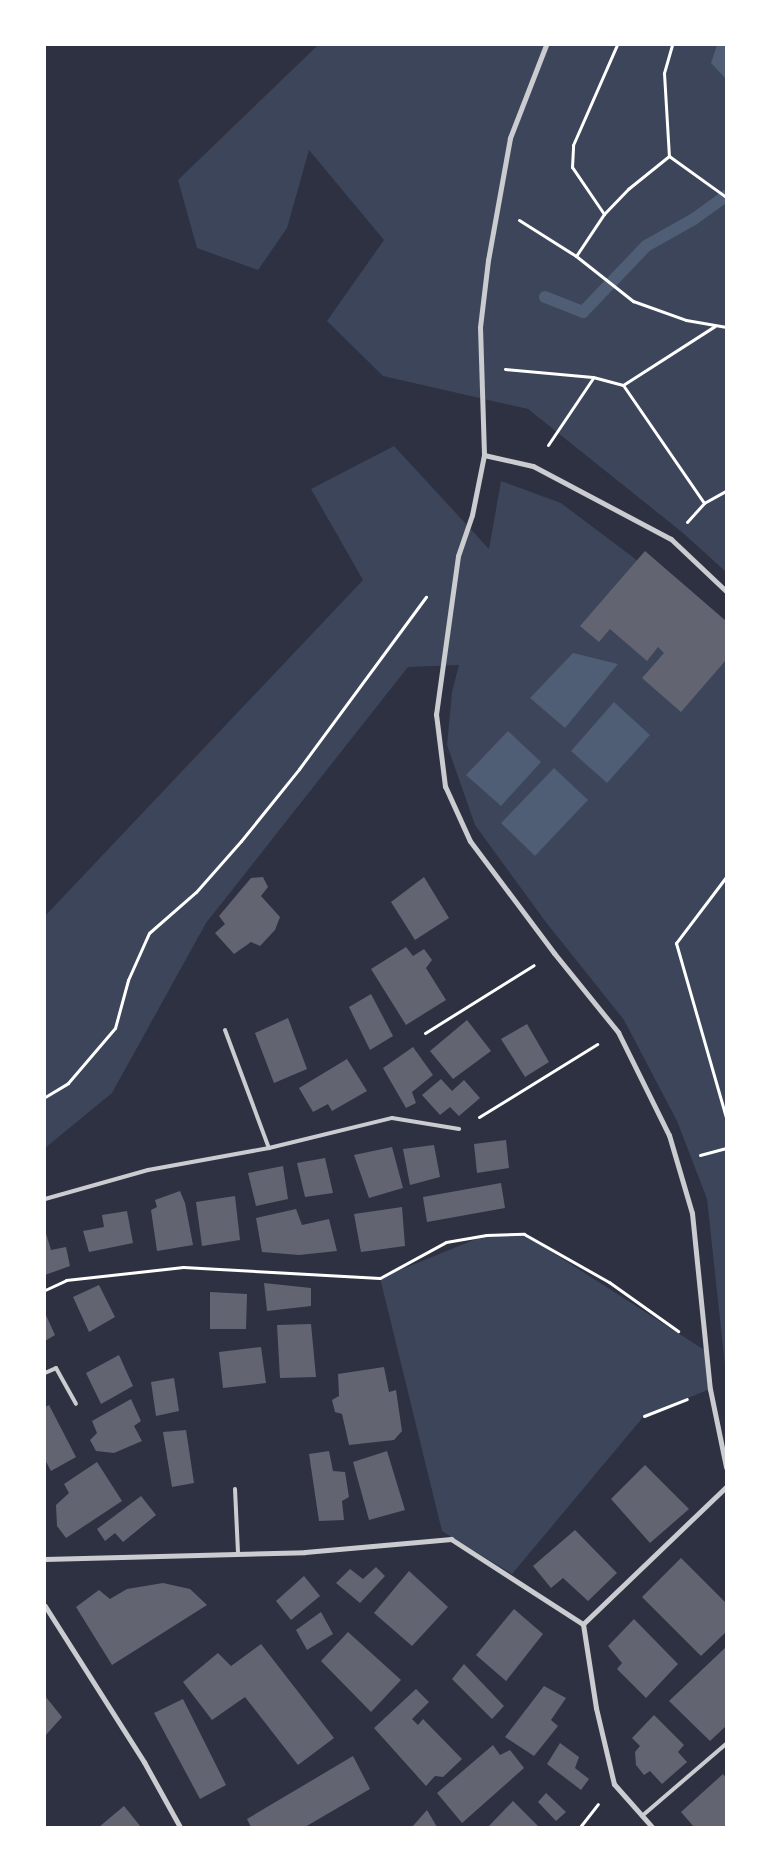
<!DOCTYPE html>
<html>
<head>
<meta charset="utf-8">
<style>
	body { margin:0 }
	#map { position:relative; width:771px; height:1872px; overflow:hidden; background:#2d3142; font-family:"Golos Text",sans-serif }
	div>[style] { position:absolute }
	.green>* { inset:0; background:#3c4559 }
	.water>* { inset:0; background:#4f5d75 }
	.stream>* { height:12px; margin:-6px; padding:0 6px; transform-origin:6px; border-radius:6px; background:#4f5d75 }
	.building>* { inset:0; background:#626471 }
	.path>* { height:3px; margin:-1.5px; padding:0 1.5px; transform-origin:1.5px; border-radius:1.5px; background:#fff }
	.service>* { height:4px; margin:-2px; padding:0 2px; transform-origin:2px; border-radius:2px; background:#caccd0 }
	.minor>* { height:5px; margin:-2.5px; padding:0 2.5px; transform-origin:2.5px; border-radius:2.5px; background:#caccd0 }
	span { translate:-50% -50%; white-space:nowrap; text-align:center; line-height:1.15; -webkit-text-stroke:4px #fff; paint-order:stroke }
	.frame { position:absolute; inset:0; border:46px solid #fff; pointer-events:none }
</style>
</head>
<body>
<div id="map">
	<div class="green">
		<div style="clip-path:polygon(318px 45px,726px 45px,726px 572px,683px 533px,528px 409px,383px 376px,327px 321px,384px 240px,309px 150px,287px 228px,258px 270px,197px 248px,178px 180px)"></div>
		<div style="clip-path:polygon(394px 446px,489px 549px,501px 481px,561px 503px,634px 558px,726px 633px,726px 1375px,707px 1199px,677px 1121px,624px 1020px,545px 921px,475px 825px,447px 745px,452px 692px,459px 665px,408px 667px,206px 923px,112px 1093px,45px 1148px,45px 916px,363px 580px,311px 489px)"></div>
		<div style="clip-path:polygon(524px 1234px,706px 1351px,710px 1389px,644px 1416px,512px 1574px,442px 1531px,380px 1278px,486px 1235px)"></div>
	</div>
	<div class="water">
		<div style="clip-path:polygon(717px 45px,726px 45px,726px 79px,711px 63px)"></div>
		<div style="clip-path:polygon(573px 653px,618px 664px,565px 728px,530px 698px)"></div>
		<div style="clip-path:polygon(614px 702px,650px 735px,607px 783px,571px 751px)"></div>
		<div style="clip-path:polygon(508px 731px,541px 762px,501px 806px,466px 775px)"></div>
		<div style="clip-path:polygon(554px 768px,588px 800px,535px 856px,501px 823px)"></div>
	</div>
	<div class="stream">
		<div style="left:545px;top:297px;width:41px;rotate:21.5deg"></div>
		<div style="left:583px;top:312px;width:91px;rotate:-46.3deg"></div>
		<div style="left:646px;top:246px;width:55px;rotate:-29.4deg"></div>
		<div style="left:694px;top:219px;width:39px;rotate:-36deg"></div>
	</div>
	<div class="building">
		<div style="clip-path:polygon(645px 551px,726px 621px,726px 660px,681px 712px,642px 678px,664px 653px,658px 647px,647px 661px,610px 629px,599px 642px,580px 626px)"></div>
		<div style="clip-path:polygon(263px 877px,268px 887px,261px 896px,280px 917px,275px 930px,260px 946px,251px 942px,234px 954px,215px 933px,225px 924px,219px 916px,251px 878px)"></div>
		<div style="clip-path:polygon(424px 877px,449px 918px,415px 940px,391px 902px)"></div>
		<div style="clip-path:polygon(406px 947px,413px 956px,424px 949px,432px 960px,426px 968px,446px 1000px,406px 1025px,371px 969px)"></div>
		<div style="clip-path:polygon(371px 994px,393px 1036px,370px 1050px,349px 1007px)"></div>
		<div style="clip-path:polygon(288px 1018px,307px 1069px,274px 1083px,255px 1033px)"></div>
		<div style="clip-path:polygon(467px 1020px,491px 1051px,453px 1079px,430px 1051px)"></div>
		<div style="clip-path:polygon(527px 1024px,549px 1062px,525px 1077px,501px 1039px)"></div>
		<div style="clip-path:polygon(413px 1047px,433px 1075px,412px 1092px,416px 1103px,406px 1108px,383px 1068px)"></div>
		<div style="clip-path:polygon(347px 1059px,367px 1091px,332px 1111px,328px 1104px,313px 1112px,299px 1088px)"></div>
		<div style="clip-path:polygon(441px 1079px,452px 1091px,464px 1080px,480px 1098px,459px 1116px,450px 1107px,440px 1115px,422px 1095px)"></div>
		<div style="clip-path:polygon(506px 1140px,509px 1168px,477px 1173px,474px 1144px)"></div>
		<div style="clip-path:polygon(434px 1145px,440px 1177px,410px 1185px,403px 1149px)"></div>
		<div style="clip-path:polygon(392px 1147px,403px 1188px,369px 1198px,354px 1155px)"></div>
		<div style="clip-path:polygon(325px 1158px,333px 1193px,305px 1197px,297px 1163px)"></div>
		<div style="clip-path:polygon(283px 1166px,288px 1199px,256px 1206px,248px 1173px)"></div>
		<div style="clip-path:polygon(501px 1183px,505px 1208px,427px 1222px,423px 1197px)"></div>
		<div style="clip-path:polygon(180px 1191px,185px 1203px,193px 1245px,157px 1251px,151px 1210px,157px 1207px,155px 1200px)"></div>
		<div style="clip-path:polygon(235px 1196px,240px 1240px,202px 1246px,196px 1202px)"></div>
		<div style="clip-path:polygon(402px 1207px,405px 1246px,361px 1252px,354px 1214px)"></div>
		<div style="clip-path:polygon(296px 1209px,302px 1225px,329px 1219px,337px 1251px,299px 1255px,262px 1252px,256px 1218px)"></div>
		<div style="clip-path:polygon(127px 1211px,133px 1243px,89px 1252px,83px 1231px,104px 1227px,102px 1215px)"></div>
		<div style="clip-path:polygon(45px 1230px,51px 1250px,66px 1247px,70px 1266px,45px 1275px)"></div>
		<div style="clip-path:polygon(264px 1283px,311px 1288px,311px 1306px,267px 1311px)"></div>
		<div style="clip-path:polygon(99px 1285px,115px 1317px,89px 1332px,73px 1297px)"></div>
		<div style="clip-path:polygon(210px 1292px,247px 1294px,246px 1329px,210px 1329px)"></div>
		<div style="clip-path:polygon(45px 1313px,55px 1335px,45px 1341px)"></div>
		<div style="clip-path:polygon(311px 1324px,316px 1377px,280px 1378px,277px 1325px)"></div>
		<div style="clip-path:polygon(261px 1347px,266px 1383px,223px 1388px,219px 1352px)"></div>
		<div style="clip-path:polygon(119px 1355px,133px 1386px,101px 1404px,86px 1373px)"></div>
		<div style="clip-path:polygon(384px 1367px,389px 1392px,396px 1390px,402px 1431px,394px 1440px,349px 1445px,342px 1414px,335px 1412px,332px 1400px,339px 1396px,338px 1374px)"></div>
		<div style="clip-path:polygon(174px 1378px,179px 1411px,156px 1416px,151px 1382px)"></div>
		<div style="clip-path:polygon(131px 1399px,141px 1421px,134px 1426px,142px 1441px,114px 1453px,96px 1451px,90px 1440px,97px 1433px,92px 1421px)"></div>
		<div style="clip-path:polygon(49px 1405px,76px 1457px,51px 1471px,45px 1460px,45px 1407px)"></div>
		<div style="clip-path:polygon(186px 1430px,194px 1483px,172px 1487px,163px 1432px)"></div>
		<div style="clip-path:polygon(329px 1451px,333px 1471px,345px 1472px,349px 1497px,342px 1501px,344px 1520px,319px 1521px,309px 1454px)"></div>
		<div style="clip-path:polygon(387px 1451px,405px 1510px,369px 1520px,353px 1462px)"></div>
		<div style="clip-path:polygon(97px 1462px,122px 1501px,66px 1538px,57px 1526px,56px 1505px,69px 1493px,64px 1484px)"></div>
		<div style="clip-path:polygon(645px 1465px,689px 1509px,650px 1543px,611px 1499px)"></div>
		<div style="clip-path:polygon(141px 1496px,156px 1515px,123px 1542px,115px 1533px,105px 1541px,97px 1529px)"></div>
		<div style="clip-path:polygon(575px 1530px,617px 1573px,588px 1601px,563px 1578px,551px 1588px,533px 1566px)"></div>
		<div style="clip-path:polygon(681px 1558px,726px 1603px,726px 1632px,701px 1656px,642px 1597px)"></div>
		<div style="clip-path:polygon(376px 1567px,385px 1576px,360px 1603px,336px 1583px,350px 1569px,363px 1579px)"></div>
		<div style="clip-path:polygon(409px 1571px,448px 1607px,412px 1646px,374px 1613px)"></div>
		<div style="clip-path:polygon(304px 1576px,320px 1596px,291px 1620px,276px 1601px)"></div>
		<div style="clip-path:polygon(163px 1583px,190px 1589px,207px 1605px,112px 1665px,76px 1607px,99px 1590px,110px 1599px,127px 1589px)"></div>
		<div style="clip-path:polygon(514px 1609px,543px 1634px,506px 1681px,476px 1655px)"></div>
		<div style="clip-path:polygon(321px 1612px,333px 1634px,307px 1650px,296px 1630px)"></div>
		<div style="clip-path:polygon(634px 1619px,678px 1664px,646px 1698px,617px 1669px,622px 1663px,608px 1646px)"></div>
		<div style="clip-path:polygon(348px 1632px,401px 1680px,371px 1712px,321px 1661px)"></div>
		<div style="clip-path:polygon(261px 1644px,334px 1738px,298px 1765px,245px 1697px,212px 1720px,183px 1682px,218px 1653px,231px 1666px)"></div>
		<div style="clip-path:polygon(726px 1647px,726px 1726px,710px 1741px,669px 1701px)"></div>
		<div style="clip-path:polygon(464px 1664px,504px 1706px,492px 1719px,452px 1679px)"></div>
		<div style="clip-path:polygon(544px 1686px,566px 1698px,551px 1720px,558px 1726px,534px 1756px,505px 1737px)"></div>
		<div style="clip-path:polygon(416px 1689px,429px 1702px,412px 1719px,418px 1725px,423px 1719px,462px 1759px,443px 1777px,435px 1776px,426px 1786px,374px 1728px)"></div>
		<div style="clip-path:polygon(45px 1696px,62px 1717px,45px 1736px)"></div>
		<div style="clip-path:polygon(183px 1699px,226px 1785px,200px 1799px,154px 1713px)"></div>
		<div style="clip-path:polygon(654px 1715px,684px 1745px,678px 1752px,687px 1762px,662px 1784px,650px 1771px,644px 1775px,636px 1765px,635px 1752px,640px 1746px,632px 1738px)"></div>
		<div style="clip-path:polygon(560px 1743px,579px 1757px,575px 1768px,589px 1779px,581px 1790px,547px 1764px)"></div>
		<div style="clip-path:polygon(493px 1745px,500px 1755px,510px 1750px,524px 1768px,462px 1823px,437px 1793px)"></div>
		<div style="clip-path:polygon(353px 1756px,370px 1789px,305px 1827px,251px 1827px,247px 1819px)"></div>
		<div style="clip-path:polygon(723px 1774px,726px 1778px,726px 1827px,694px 1827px,681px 1812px)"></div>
		<div style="clip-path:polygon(546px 1793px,566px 1812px,556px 1821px,538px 1802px)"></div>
		<div style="clip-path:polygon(513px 1801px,539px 1827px,488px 1827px)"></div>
		<div style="clip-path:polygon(124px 1806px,141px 1827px,99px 1827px)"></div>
		<div style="clip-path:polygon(427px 1810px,437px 1827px,412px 1827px)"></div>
	</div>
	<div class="path">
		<div style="left:672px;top:45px;width:29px;rotate:106deg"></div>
		<div style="left:664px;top:73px;width:83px;rotate:86.6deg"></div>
		<div style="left:669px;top:156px;width:70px;rotate:35.7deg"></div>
		<div style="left:604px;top:214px;width:35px;rotate:-46deg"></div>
		<div style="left:628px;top:189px;width:53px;rotate:-38.8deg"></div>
		<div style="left:519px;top:220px;width:67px;rotate:32.3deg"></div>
		<div style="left:576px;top:256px;width:73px;rotate:38.3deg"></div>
		<div style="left:633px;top:301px;width:56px;rotate:19.7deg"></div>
		<div style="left:686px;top:320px;width:41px;rotate:9.9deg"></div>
		<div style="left:576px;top:256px;width:50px;rotate:-56.3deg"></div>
		<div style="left:604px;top:214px;width:57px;rotate:-124.2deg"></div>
		<div style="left:572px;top:167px;width:22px;rotate:-87deg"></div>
		<div style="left:573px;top:145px;width:109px;rotate:-66.3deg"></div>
		<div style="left:505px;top:369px;width:88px;rotate:5.2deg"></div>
		<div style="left:593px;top:377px;width:31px;rotate:15deg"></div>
		<div style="left:623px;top:385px;width:109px;rotate:-32.7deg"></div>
		<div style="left:623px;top:385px;width:143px;rotate:55.5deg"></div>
		<div style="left:548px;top:445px;width:81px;rotate:-56.1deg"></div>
		<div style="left:687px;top:522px;width:25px;rotate:-48deg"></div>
		<div style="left:704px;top:503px;width:25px;rotate:-29deg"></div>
		<div style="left:726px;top:877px;width:83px;rotate:127.1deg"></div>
		<div style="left:676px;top:943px;width:181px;rotate:74deg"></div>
		<div style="left:425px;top:1033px;width:128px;rotate:-32deg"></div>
		<div style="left:45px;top:1097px;width:27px;rotate:-31deg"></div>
		<div style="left:68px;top:1083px;width:72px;rotate:-49.5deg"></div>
		<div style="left:115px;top:1028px;width:50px;rotate:-74.8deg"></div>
		<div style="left:128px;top:980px;width:51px;rotate:-65.9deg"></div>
		<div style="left:149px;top:933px;width:62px;rotate:-41.1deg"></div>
		<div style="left:196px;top:892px;width:68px;rotate:-48.6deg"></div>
		<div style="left:241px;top:841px;width:92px;rotate:-51.1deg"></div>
		<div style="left:299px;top:769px;width:214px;rotate:-53.6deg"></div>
		<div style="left:479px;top:1117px;width:139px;rotate:-31.7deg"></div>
		<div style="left:700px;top:1155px;width:27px;rotate:-15deg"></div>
		<div style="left:45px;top:1290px;width:23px;rotate:-25deg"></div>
		<div style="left:66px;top:1280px;width:118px;rotate:-6.3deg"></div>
		<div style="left:183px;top:1267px;width:197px;rotate:3.2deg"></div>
		<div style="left:380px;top:1278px;width:75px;rotate:-28.6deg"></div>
		<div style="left:446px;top:1242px;width:41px;rotate:-9.9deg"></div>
		<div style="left:486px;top:1235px;width:38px;rotate:-2deg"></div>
		<div style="left:524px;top:1234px;width:98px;rotate:29.5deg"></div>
		<div style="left:609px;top:1282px;width:85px;rotate:35.4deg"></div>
		<div style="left:644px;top:1416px;width:46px;rotate:-21.6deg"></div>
		<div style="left:580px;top:1827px;width:29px;rotate:-52deg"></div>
	</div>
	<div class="service">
		<div style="left:225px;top:1030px;width:126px;rotate:69.6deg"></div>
		<div style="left:45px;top:1199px;width:107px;rotate:-15.7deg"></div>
		<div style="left:148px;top:1170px;width:123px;rotate:-10.3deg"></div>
		<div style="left:269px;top:1148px;width:127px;rotate:-13.7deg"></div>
		<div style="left:392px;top:1118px;width:68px;rotate:9.3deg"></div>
		<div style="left:45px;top:1373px;width:12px;rotate:-24deg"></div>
		<div style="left:56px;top:1368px;width:41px;rotate:60.9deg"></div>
		<div style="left:235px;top:1489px;width:64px;rotate:87.3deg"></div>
		<div style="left:642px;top:1816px;width:111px;rotate:-40.6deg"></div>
	</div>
	<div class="minor">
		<div style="left:546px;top:45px;width:100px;rotate:111.2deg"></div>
		<div style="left:510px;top:138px;width:124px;rotate:100.2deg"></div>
		<div style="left:488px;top:260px;width:67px;rotate:96.8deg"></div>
		<div style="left:480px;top:327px;width:128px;rotate:88.2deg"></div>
		<div style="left:484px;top:455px;width:61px;rotate:101.3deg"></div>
		<div style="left:472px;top:515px;width:43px;rotate:108.9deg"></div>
		<div style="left:458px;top:556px;width:160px;rotate:97.9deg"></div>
		<div style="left:436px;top:714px;width:73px;rotate:82.9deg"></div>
		<div style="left:445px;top:786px;width:60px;rotate:65.6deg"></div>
		<div style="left:470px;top:841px;width:140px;rotate:53.1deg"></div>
		<div style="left:554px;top:953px;width:102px;rotate:51deg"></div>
		<div style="left:618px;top:1032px;width:115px;rotate:63.7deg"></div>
		<div style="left:669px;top:1135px;width:81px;rotate:73.6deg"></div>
		<div style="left:692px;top:1213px;width:177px;rotate:84.2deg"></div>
		<div style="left:710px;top:1389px;width:80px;rotate:78.4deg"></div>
		<div style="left:484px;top:455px;width:50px;rotate:12.7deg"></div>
		<div style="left:533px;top:466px;width:156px;rotate:27.9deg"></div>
		<div style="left:671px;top:539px;width:76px;rotate:43.4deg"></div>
		<div style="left:45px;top:1559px;width:260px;rotate:-1.5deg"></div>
		<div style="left:305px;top:1552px;width:147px;rotate:-5.1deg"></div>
		<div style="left:451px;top:1539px;width:157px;rotate:32.8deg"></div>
		<div style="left:583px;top:1624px;width:85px;rotate:81.2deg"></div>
		<div style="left:596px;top:1708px;width:78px;rotate:76.7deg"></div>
		<div style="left:614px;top:1784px;width:57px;rotate:48.5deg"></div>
		<div style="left:45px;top:1606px;width:185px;rotate:57.6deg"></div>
		<div style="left:144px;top:1762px;width:74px;rotate:61deg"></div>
		<div style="left:583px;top:1624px;width:198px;rotate:-43.8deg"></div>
	</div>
	<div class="frame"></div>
</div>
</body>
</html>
